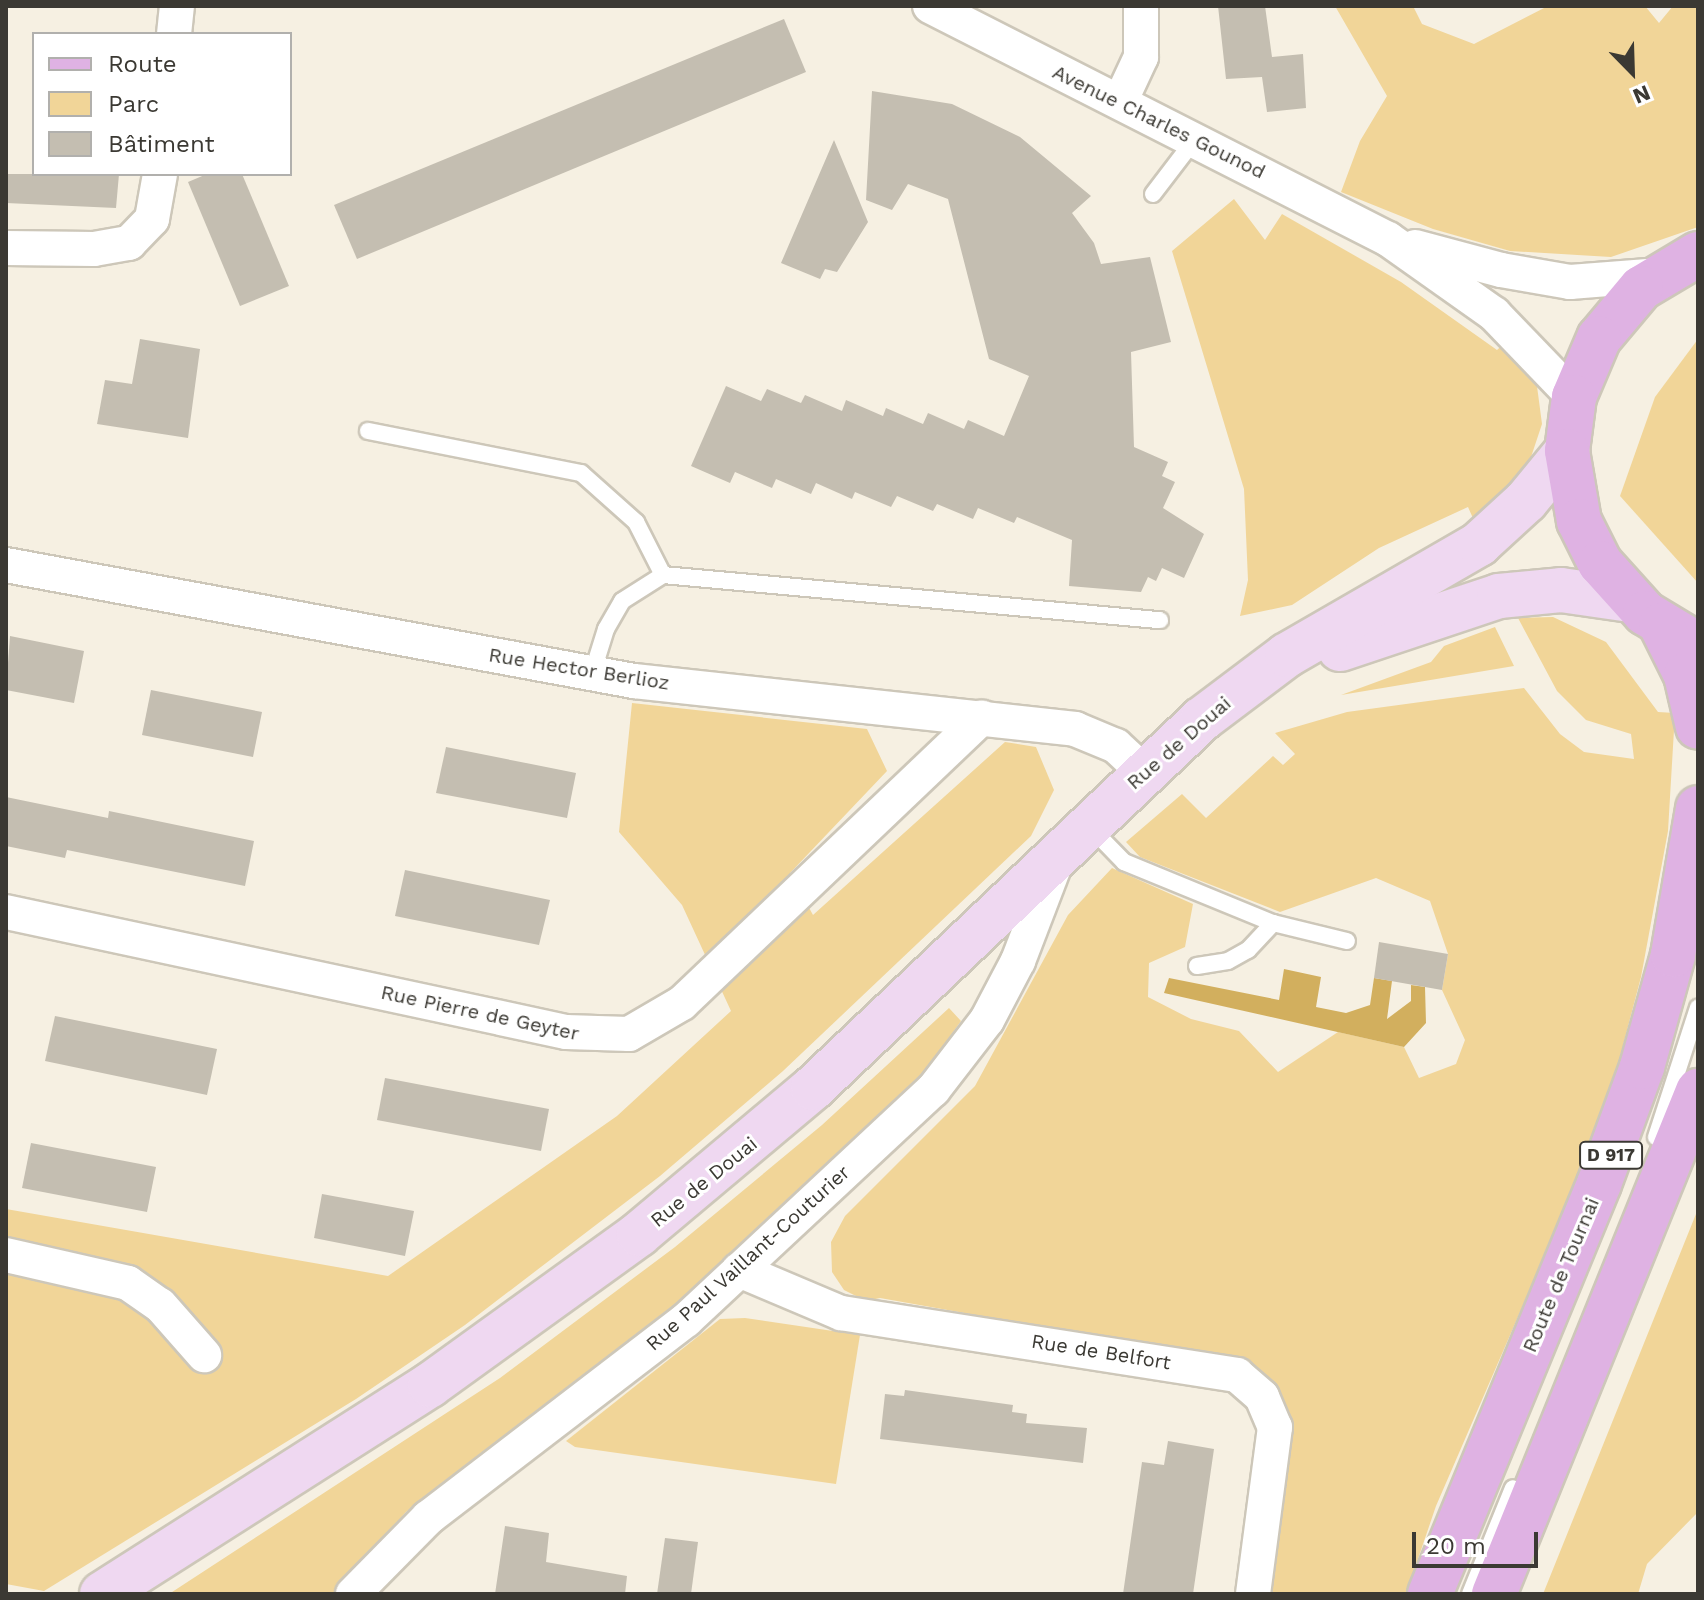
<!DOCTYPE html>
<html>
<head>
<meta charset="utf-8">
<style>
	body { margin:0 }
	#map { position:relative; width:1704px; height:1600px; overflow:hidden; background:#f6f0e2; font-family:"Work Sans",sans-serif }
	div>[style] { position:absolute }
	.green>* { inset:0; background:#f1d598 }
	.water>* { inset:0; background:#d2af5e }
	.building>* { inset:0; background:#c4beb1 }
	.roads { filter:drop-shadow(2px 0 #cdc7b9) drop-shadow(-2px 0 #cdc7b9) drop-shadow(0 2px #cdc7b9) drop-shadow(0 -2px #cdc7b9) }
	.lane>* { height:16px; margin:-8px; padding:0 8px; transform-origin:8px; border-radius:8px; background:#fff }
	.street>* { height:34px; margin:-17px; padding:0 17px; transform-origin:17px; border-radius:17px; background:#fff }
	.secondary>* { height:44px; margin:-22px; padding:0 22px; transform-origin:22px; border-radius:22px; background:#efd8f1 }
	.primary>* { height:44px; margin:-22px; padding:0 22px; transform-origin:22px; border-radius:22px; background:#dfb2e3 }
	span { translate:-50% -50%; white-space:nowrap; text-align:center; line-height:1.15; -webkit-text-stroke:6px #fff; paint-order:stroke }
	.shield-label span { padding:2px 6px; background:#fff; border:2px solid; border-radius:6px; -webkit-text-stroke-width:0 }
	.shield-label { font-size:18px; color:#3b3933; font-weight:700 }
	.street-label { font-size:20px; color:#3b3933 }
	.frame { position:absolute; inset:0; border:8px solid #3b3933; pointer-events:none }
	.legend { position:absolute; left:32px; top:32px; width:260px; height:144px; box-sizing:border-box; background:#fff; border:2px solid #b1b0ad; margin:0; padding:10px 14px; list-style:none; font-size:24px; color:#3b3933 }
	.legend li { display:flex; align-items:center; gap:16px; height:40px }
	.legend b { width:40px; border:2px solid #b1b0ad }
	.north { position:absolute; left:1592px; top:32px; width:80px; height:80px; -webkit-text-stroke:6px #fff; paint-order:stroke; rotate:157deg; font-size:22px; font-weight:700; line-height:32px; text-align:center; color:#3b3933 }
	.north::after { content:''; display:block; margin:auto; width:28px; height:36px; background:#3b3933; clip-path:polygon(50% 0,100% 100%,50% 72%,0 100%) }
	.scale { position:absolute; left:1412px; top:1532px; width:126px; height:36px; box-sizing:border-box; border:4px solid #3b3933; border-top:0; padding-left:10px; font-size:24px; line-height:28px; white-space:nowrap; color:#3b3933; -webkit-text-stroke:6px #fff; paint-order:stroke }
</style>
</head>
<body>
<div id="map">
	<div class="green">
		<div style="clip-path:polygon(1335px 6px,1413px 6px,1422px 24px,1474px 44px,1548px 6px,1645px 6px,1659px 23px,1673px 6px,1698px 6px,1698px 227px,1611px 257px,1510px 251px,1433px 229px,1341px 192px,1360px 141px,1387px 96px)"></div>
		<div style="clip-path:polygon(1234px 199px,1265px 240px,1282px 214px,1401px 282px,1497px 350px,1508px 340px,1535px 371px,1542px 424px,1528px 466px,1476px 525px,1468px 507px,1379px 548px,1292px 605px,1240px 616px,1248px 580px,1244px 489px,1172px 251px)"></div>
		<div style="clip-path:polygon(1698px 339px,1698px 583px,1620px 496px,1655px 397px)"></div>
		<div style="clip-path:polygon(1553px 617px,1606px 642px,1658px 712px,1675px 713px,1668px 831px,1641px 977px,1615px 1076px,1579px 1176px,1436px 1506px,1406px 1594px,1266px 1594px,1279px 1399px,1250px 1364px,880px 1298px,866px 1301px,844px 1290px,832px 1272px,831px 1242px,845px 1216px,975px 1086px,1068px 915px,1112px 868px,1193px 904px,1185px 947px,1149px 963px,1148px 997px,1191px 1019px,1239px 1031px,1278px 1072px,1338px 1032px,1404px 1047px,1419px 1078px,1456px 1064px,1465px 1040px,1442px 990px,1448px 954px,1430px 901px,1376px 878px,1280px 912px,1140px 857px,1126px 842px,1182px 794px,1206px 818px,1273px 756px,1283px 765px,1295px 754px,1275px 733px,1347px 712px,1524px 688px,1560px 734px,1584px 752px,1634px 759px,1631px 734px,1586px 720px,1557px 691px,1518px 618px)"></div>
		<div style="clip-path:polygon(1495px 627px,1514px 666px,1341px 695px,1431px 662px,1444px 646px)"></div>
		<div style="clip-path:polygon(632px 703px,867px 729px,887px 771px,790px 873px,813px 915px,1005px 742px,1036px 747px,1054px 790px,1031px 836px,783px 1071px,660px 1176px,465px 1325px,356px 1399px,44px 1591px,6px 1584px,6px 1209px,388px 1276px,617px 1116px,731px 1011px,682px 905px,619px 832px)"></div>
		<div style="clip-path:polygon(949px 1008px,961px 1021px,910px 1093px,703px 1283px,406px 1512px,333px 1594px,169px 1594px,500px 1378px,675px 1247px,822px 1125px)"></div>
		<div style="clip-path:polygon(1698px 1209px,1698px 1512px,1647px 1564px,1638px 1594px,1543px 1594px)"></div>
		<div style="clip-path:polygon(745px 1318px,860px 1335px,836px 1484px,575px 1447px,566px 1441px,720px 1319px)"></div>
	</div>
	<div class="water">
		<div style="clip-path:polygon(1284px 969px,1321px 977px,1316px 1007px,1346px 1013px,1370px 1005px,1374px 978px,1392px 981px,1387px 1019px,1411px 1001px,1411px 985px,1425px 987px,1426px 1023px,1404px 1047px,1164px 993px,1169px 978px,1279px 1000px)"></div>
	</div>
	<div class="building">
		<div style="clip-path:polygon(1218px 6px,1265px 6px,1272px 57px,1303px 54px,1306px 108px,1267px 112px,1262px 77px,1226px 79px)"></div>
		<div style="clip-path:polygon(784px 19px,806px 72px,357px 259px,334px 205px)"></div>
		<div style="clip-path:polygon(872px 91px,952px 104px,1020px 137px,1091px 196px,1072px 213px,1094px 243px,1101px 264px,1150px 257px,1171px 342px,1131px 352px,1134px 447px,1168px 462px,1162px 476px,1175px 482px,1163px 508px,1204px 534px,1184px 578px,1162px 568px,1156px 581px,1148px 577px,1141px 592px,1069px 586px,1072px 540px,1017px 517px,1014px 523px,978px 508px,973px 519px,937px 504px,933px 511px,897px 496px,891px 507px,855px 492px,852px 499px,816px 483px,811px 494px,776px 479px,772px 488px,735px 472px,730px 483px,691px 466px,726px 386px,761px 401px,767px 389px,801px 403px,805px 395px,842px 411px,846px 400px,883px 416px,886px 408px,923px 424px,928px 413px,964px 429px,968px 420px,1004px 436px,1029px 376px,989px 359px,948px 199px,908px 184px,892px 210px,866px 200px)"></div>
		<div style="clip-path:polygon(834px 140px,868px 222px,837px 272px,825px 269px,820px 279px,781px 263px)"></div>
		<div style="clip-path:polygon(6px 174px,119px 174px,116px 208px,6px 203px)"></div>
		<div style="clip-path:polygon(207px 174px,242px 174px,289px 286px,240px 306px,188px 182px)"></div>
		<div style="clip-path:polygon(140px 339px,200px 349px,188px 438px,97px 424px,105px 380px,132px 384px)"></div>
		<div style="clip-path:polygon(10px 636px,84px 651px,74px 703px,6px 690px)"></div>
		<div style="clip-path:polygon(151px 690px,262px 712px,253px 757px,142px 735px)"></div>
		<div style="clip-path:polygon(446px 747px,576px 773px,567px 818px,436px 793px)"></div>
		<div style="clip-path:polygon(6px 797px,108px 818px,109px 811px,254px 841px,245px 886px,67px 850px,65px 858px,6px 846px)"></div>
		<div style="clip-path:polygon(405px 870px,550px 900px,539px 945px,395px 916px)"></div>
		<div style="clip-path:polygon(1379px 942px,1448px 954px,1442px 990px,1374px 978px)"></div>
		<div style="clip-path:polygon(55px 1016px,217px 1049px,207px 1095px,45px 1061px)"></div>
		<div style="clip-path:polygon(385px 1078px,549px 1109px,541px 1151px,377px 1120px)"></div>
		<div style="clip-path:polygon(31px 1143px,156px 1167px,147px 1212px,22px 1188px)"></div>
		<div style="clip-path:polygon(322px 1194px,414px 1211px,405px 1256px,314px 1238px)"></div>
		<div style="clip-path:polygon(905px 1390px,1013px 1405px,1012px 1412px,1027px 1414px,1026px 1423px,1087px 1428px,1083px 1463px,880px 1439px,885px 1394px,904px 1396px)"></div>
		<div style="clip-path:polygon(1168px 1441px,1214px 1449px,1193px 1594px,1123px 1594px,1142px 1462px,1164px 1465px)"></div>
		<div style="clip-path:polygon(505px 1526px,549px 1533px,546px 1562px,627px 1576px,625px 1594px,495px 1594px)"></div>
		<div style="clip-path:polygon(665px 1538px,698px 1542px,691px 1594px,657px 1594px)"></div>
	</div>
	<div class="roads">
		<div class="lane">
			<div style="left:1153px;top:194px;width:69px;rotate:-52.6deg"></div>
			<div style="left:368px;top:431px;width:217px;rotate:11.2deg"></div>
			<div style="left:581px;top:473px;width:74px;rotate:41.7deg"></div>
			<div style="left:636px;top:522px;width:59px;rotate:63deg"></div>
			<div style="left:592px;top:674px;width:47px;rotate:-72.7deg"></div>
			<div style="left:606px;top:629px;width:32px;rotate:-60deg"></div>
			<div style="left:622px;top:601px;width:49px;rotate:-32.4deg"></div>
			<div style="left:663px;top:575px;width:499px;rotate:5.2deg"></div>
			<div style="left:1090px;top:827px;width:49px;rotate:45.8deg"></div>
			<div style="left:1124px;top:862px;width:161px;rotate:22.3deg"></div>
			<div style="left:1273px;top:923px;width:76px;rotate:13.7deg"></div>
			<div style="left:1197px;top:966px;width:31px;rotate:-9deg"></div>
			<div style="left:1228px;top:961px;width:23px;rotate:-29deg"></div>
			<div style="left:1248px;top:950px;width:37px;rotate:-47deg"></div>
			<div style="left:1656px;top:1137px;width:136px;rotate:-72deg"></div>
			<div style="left:1470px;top:1594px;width:114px;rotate:-67.9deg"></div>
		</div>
		<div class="street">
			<div style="left:930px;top:6px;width:514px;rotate:26.96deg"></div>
			<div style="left:1388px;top:239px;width:130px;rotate:35.3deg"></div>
			<div style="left:1494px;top:314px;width:115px;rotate:46.1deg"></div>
			<div style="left:174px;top:34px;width:28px;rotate:-84deg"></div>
			<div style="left:1120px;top:102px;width:50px;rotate:-65deg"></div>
			<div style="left:1141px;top:57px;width:51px;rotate:-90deg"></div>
			<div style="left:1415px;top:247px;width:89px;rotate:15deg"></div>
			<div style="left:1501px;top:270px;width:70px;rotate:9.9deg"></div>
			<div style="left:1570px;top:282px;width:88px;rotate:-4.5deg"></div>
			<div style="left:6px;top:248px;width:88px;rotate:0.7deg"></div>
			<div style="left:94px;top:249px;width:36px;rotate:-10deg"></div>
			<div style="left:129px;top:243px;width:33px;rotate:-46deg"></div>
			<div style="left:152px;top:219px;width:46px;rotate:-79.9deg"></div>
			<div style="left:6px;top:565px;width:639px;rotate:10.47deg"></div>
			<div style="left:634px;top:681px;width:444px;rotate:6.2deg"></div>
			<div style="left:1075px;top:729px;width:44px;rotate:22.5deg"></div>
			<div style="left:1116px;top:746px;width:38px;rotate:43deg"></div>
			<div style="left:6px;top:912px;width:573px;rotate:12.09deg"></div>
			<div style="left:566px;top:1032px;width:63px;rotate:1.8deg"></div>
			<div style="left:629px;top:1034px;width:61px;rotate:-30.3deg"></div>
			<div style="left:682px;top:1003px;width:414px;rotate:-43.6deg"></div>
			<div style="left:6px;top:1255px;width:125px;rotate:12.9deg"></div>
			<div style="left:128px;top:1283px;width:39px;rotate:35deg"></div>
			<div style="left:160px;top:1305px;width:67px;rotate:48.7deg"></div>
			<div style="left:739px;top:1270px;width:111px;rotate:22.9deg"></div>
			<div style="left:841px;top:1313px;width:401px;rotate:8.9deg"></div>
			<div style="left:1237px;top:1375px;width:33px;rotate:41deg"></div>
			<div style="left:1262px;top:1397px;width:33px;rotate:67deg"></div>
			<div style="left:1275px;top:1427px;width:168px;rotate:97.5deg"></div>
			<div style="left:353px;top:1594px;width:107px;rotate:-45.4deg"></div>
			<div style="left:428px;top:1518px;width:325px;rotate:-37.5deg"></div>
			<div style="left:686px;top:1320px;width:338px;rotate:-43deg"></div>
			<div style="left:933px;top:1090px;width:88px;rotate:-52.4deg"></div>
			<div style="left:987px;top:1020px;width:67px;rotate:-62.3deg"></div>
			<div style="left:1018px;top:961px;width:115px;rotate:-69deg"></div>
		</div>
		<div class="secondary">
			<div style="left:1340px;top:649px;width:168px;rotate:-18.4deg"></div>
			<div style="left:1499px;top:596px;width:62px;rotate:-5.5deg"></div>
			<div style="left:1561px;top:590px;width:70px;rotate:8.2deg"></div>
			<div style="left:102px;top:1594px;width:389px;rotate:-32.5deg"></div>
			<div style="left:430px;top:1385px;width:258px;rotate:-35.8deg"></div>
			<div style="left:639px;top:1234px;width:227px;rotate:-40deg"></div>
			<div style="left:813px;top:1088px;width:536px;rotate:-43.49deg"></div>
			<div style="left:1202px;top:719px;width:106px;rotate:-37deg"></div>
			<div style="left:1287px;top:655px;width:222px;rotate:-30deg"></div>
			<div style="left:1479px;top:544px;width:64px;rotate:-42.5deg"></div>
			<div style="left:1526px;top:501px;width:65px;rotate:-50.6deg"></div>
		</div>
		<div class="primary">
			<div style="left:1698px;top:254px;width:66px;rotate:149.2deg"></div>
			<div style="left:1641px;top:288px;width:65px;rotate:130deg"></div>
			<div style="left:1599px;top:338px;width:64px;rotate:113deg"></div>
			<div style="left:1574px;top:397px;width:54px;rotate:97.4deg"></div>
			<div style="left:1567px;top:451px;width:71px;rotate:80.3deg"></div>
			<div style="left:1579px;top:521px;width:47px;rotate:63.4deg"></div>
			<div style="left:1600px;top:563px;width:67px;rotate:48deg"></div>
			<div style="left:1645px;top:613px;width:62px;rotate:31.1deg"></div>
			<div style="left:1661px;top:625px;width:56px;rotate:63.4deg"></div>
			<div style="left:1686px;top:675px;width:53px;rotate:77deg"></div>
			<div style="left:1430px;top:1594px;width:443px;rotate:-67.6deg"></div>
			<div style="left:1599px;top:1184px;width:125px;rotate:-69.8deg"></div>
			<div style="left:1642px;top:1067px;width:116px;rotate:-74.5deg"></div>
			<div style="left:1673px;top:955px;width:149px;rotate:-80.3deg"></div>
			<div style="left:1494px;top:1594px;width:543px;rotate:-67.92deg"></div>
		</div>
	</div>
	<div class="shield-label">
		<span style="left:1611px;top:1155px">D 917</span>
	</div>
	<div class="street-label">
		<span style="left:1159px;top:122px;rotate:26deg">Avenue Charles Gounod</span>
		<span style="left:579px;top:669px;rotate:9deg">Rue Hector Berlioz</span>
		<span style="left:1179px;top:743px;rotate:-41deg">Rue de Douai</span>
		<span style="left:480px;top:1013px;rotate:12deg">Rue Pierre de Geyter</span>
		<span style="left:704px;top:1182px;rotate:-39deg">Rue de Douai</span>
		<span style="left:748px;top:1258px;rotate:-42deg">Rue Paul Vaillant-Couturier</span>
		<span style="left:1561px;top:1275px;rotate:-67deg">Route de Tournai</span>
		<span style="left:1101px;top:1352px;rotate:9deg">Rue de Belfort</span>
	</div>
	<div class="frame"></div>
	<ul class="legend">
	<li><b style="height:10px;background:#dfb2e3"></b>Route</li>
	<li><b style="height:22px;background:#f1d598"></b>Parc</li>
	<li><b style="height:22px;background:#c4beb1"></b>Bâtiment</li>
	</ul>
	<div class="north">N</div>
	<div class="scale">20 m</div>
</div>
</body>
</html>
